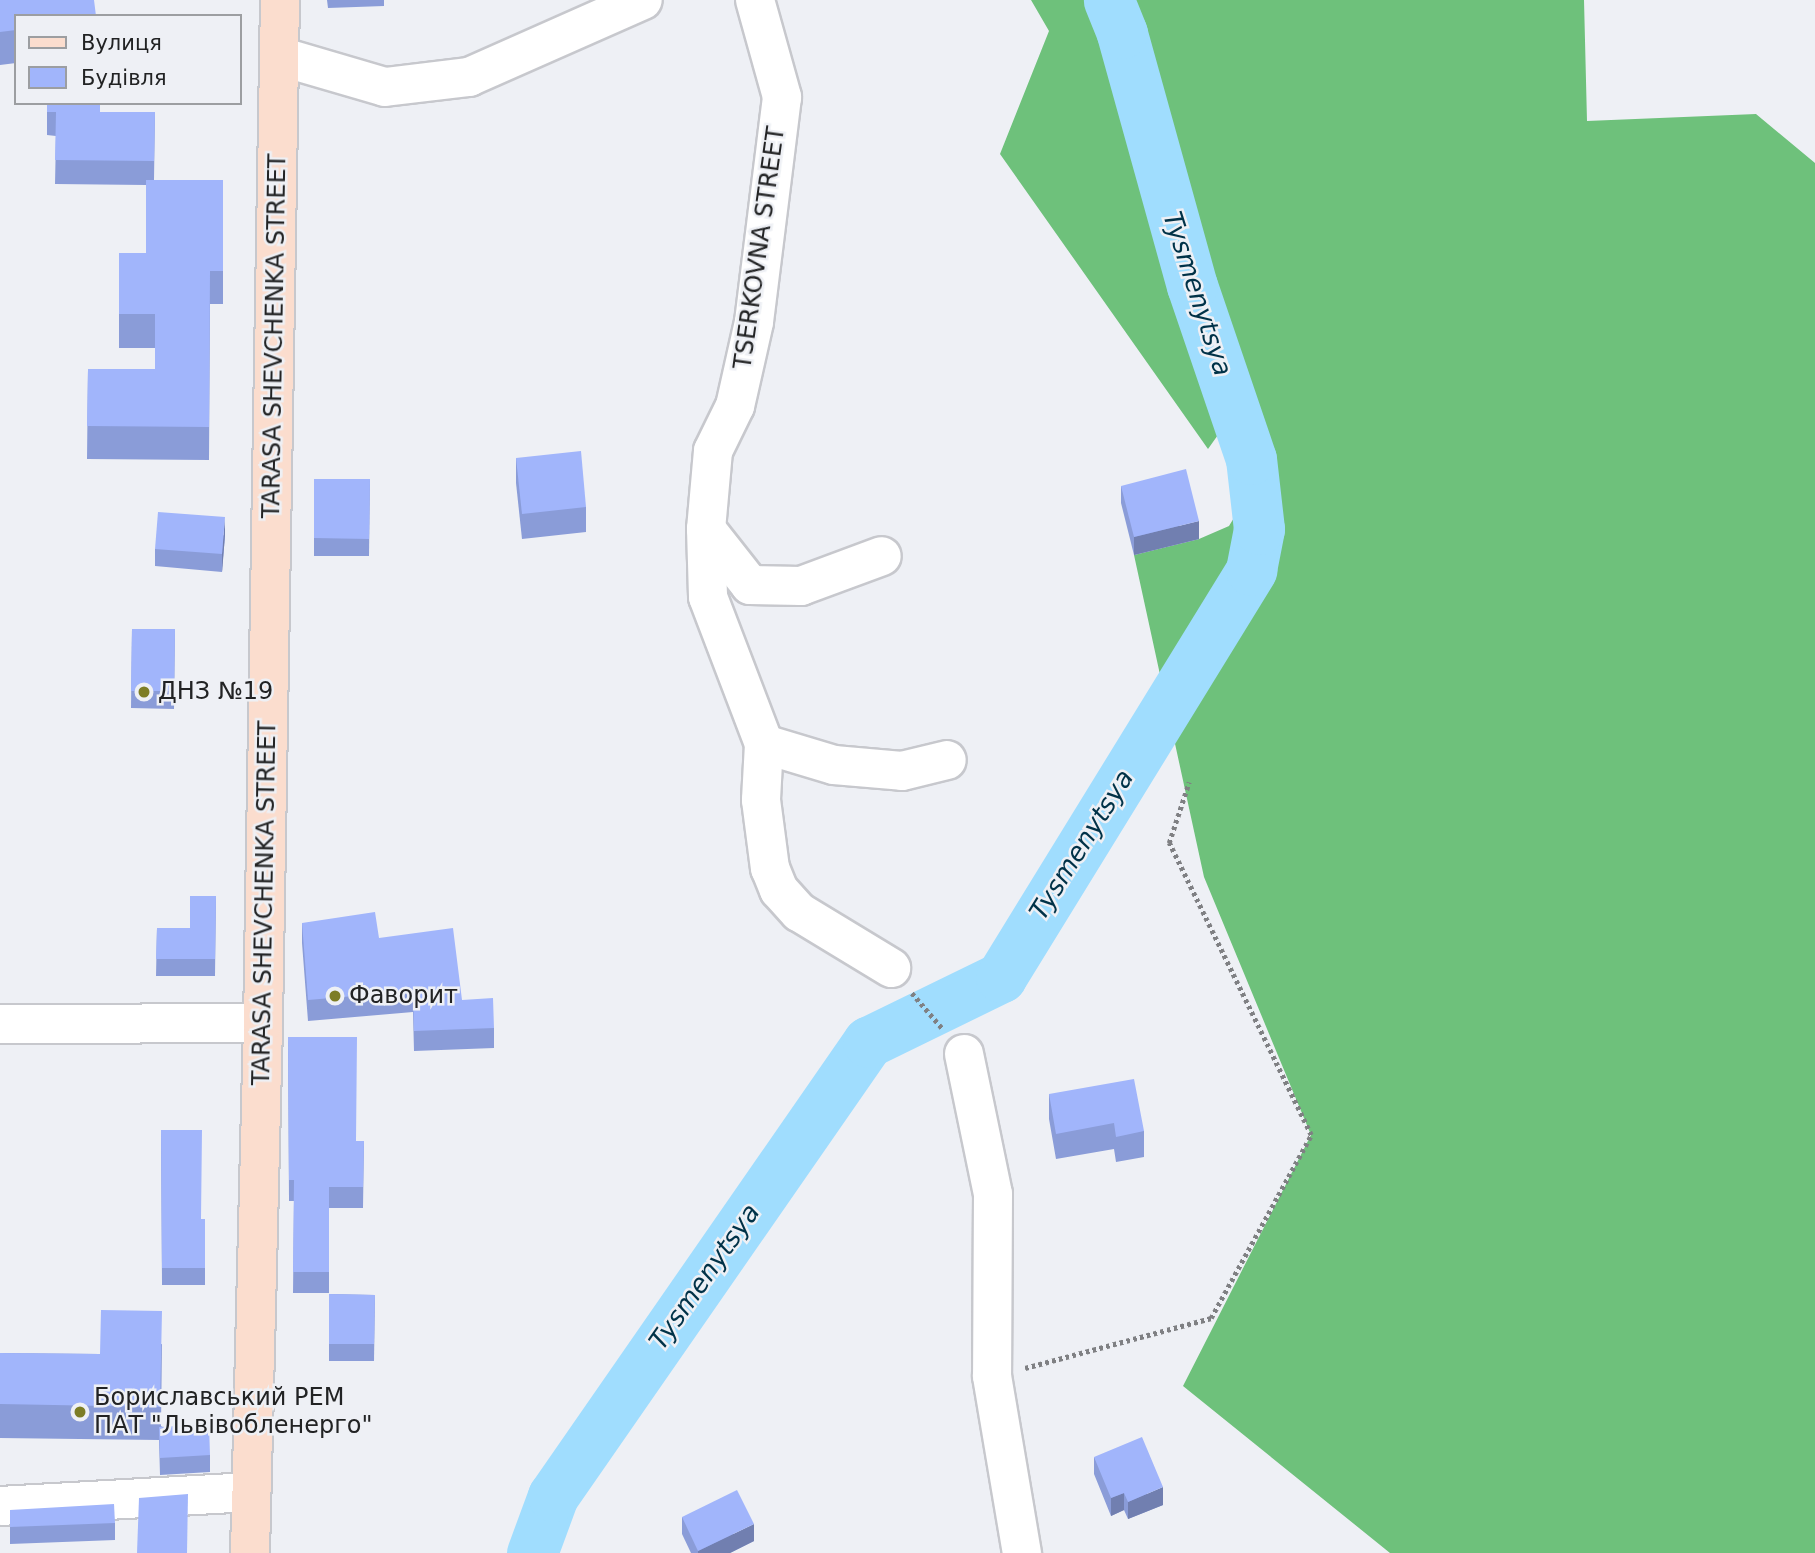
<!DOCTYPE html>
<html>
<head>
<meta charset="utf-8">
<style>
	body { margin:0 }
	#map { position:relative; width:1815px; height:1553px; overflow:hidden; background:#eef0f5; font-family:"DejaVu Sans",sans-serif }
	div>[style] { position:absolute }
	.forest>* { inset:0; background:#6ec17b }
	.river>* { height:51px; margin:-25.5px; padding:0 25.5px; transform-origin:25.5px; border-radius:25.5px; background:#a0ddfe }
	.path>* { height:4.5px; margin-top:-2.25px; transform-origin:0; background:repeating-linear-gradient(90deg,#7f8083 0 3.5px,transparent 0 7px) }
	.roads { filter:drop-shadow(2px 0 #c7c8cd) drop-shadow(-2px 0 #c7c8cd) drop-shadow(0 2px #c7c8cd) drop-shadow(0 -2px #c7c8cd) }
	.minor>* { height:38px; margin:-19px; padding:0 19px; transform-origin:19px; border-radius:19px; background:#fff }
	.major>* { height:38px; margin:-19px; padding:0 19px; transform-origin:19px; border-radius:19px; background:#fbddce }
	.wall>* { inset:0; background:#8a9cd8 }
	.shaded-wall>* { inset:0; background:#717fb0 }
	.building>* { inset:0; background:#a1b5fb }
	.dots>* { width:19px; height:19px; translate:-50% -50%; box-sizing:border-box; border:4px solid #eef0f5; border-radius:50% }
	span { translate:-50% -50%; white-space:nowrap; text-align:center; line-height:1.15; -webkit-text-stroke:5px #eef0f5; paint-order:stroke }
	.street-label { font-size:24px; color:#222324 }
	.poi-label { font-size:24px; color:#222324 }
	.left { translate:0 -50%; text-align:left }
	.water-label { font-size:26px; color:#003248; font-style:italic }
	.legend { position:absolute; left:14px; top:14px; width:228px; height:91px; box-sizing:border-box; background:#eef0f5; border:2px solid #9c9ea1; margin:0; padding:9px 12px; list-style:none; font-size:21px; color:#222324 }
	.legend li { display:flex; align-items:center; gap:14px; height:35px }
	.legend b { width:35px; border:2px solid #9c9ea1 }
</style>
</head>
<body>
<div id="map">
	<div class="forest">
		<div style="clip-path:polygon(1031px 0,1584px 0,1587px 121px,1756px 114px,1815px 163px,1815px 1553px,1390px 1553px,1183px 1386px,1311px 1135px,1204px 877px,1134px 555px,1199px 539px,1229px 526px,1272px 455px,1230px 418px,1208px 449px,1000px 154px,1049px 31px)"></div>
	</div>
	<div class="river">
		<div style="left:532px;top:1553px;width:61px;rotate:-69.8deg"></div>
		<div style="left:553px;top:1496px;width:553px;rotate:-55.25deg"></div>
		<div style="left:868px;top:1042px;width:148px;rotate:-26deg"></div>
		<div style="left:1001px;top:977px;width:478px;rotate:-58.4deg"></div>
		<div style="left:1251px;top:570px;width:42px;rotate:-79deg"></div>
		<div style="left:1259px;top:529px;width:70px;rotate:-96.5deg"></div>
		<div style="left:1251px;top:459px;width:183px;rotate:-108.8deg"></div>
		<div style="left:1192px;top:286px;width:263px;rotate:-105.5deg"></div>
		<div style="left:1122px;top:33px;width:35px;rotate:-112deg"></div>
	</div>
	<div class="path">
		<div style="left:912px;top:993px;width:48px;rotate:49.3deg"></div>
		<div style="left:1025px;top:1368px;width:193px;rotate:-15deg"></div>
		<div style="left:1211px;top:1318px;width:209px;rotate:-61.3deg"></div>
		<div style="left:1311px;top:1135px;width:325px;rotate:-115.9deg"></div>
		<div style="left:1169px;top:843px;width:64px;rotate:-71.8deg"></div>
	</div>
	<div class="roads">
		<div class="minor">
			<div style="left:755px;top:0;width:101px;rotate:74.4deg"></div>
			<div style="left:782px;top:97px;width:227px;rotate:97.1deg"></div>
			<div style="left:754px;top:322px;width:86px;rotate:102.7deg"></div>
			<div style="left:735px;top:406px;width:50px;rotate:116.1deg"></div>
			<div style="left:713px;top:451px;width:78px;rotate:95.1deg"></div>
			<div style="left:706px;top:529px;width:68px;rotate:88.3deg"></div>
			<div style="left:708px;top:597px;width:157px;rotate:69.1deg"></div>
			<div style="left:764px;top:744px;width:56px;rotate:93.1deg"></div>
			<div style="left:761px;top:800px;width:69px;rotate:82.5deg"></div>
			<div style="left:770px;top:868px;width:24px;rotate:68deg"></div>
			<div style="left:779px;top:890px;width:30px;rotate:48deg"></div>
			<div style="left:799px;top:912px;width:108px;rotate:31.3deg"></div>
			<div style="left:279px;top:56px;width:110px;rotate:16.3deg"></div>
			<div style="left:385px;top:87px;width:85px;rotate:-6.8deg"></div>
			<div style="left:469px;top:77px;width:190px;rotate:-23.9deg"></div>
			<div style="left:706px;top:529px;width:71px;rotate:51.8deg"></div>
			<div style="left:750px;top:585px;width:51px;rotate:1.1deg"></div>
			<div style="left:801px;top:586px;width:86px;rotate:-20.3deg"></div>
			<div style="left:764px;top:744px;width:73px;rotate:16.7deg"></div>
			<div style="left:834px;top:765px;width:68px;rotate:5deg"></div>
			<div style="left:902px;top:771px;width:46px;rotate:-13.7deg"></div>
			<div style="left:0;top:1024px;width:263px;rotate:-0.2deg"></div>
			<div style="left:964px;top:1054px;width:143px;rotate:78.3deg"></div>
			<div style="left:993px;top:1194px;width:182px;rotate:90.3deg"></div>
			<div style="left:992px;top:1376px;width:180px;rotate:80.4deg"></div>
			<div style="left:0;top:1506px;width:251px;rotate:-3.2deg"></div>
		</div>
		<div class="major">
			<div style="left:250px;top:1553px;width:530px;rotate:-88.59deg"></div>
			<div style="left:263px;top:1023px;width:1023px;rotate:-89.05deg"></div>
		</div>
	</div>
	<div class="wall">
		<div style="clip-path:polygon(0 0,16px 16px,16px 63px,0 65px)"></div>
		<div style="clip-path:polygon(327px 0,384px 0,384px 6px,328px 8px)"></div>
		<div style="clip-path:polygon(47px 103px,100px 112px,155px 112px,154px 180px,223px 180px,223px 304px,210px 304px,209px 460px,87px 459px,88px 369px,155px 369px,155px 348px,119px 348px,119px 253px,146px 253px,146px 185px,55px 184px,56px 136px,47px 135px)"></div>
		<div style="clip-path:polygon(516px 458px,586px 507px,586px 532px,522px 539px,516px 483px)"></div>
		<div style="clip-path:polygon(314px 479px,370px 479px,369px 556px,314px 556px)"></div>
		<div style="clip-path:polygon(1121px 486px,1199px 539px,1134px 555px,1121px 503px)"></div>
		<div style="clip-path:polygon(225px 535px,222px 572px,155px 566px,155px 549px)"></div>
		<div style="clip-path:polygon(132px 629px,175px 629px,174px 709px,131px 708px)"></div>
		<div style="clip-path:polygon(216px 896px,215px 976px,156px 976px,157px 928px,190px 928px)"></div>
		<div style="clip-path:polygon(302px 923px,379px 938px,462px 1000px,494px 1028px,494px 1048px,414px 1051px,413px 1012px,308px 1021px,302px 943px)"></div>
		<div style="clip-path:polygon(288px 1037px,356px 1141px,364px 1141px,363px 1208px,329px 1208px,329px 1293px,293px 1293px,294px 1201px,289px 1201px)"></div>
		<div style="clip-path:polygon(1049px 1094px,1144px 1131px,1144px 1157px,1116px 1162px,1114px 1149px,1056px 1159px,1049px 1119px)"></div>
		<div style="clip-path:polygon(161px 1130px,201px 1219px,205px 1219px,205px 1285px,162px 1285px)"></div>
		<div style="clip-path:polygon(329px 1294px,375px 1295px,374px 1361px,329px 1361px)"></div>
		<div style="clip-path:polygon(162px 1344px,161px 1426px,210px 1455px,210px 1472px,160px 1475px,159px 1440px,0 1438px,0 1353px,100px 1354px)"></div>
		<div style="clip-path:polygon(1094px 1457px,1163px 1505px,1128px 1519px,1124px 1510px,1111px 1516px,1094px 1474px)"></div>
		<div style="clip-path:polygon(10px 1510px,115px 1523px,115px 1540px,10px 1544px)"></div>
		<div style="clip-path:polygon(682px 1517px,754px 1541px,730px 1553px,691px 1553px,682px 1534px)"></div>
	</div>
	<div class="shaded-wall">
		<div style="clip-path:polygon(225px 517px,225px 535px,222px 572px,222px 554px)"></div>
		<div style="clip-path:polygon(1199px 521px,1199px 539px,1134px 555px,1134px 537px)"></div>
		<div style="clip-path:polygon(1163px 1487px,1163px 1505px,1128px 1519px,1128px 1502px)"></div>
		<div style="clip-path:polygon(1124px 1493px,1124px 1510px,1111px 1516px,1111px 1498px)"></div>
		<div style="clip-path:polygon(754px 1524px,754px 1541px,730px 1553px,698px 1553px,698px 1551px)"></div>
	</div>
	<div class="building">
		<div style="clip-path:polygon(0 0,94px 0,96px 16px,16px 16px,16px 30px,0 32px)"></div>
		<div style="clip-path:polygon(47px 103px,100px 103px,100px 112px,155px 112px,154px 161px,55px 160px,56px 112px,47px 112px)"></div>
		<div style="clip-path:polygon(146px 180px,223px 180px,223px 271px,210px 271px,209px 427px,87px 426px,88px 369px,155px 369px,155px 314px,119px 314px,119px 253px,146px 253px)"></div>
		<div style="clip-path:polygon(581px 451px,586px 507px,522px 514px,516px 458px)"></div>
		<div style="clip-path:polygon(1186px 469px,1199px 521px,1134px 537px,1121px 486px)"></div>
		<div style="clip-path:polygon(314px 479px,370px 479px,369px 539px,314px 538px)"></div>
		<div style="clip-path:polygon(158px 512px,225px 517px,222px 554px,155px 549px)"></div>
		<div style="clip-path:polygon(132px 629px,175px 629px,174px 691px,131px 691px)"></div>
		<div style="clip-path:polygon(190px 896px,216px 896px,215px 959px,156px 959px,157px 928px,190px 928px)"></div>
		<div style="clip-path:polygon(375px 912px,379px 938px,453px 928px,462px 1000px,493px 998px,494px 1028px,414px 1031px,413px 991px,308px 1000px,302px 923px)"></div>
		<div style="clip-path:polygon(288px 1037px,357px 1037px,356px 1141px,364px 1141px,363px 1187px,329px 1187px,329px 1272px,293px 1272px,294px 1180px,289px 1180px)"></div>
		<div style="clip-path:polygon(1134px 1079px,1144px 1131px,1116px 1137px,1114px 1123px,1056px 1134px,1049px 1094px)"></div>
		<div style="clip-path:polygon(161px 1130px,202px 1130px,201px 1219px,205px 1219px,205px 1268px,162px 1268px)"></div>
		<div style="clip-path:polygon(329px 1294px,375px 1295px,374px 1344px,329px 1344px)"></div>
		<div style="clip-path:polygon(101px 1310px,162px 1311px,160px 1407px,0 1404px,0 1353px,100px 1354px)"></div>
		<div style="clip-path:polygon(209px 1424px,210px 1455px,160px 1458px,159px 1427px)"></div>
		<div style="clip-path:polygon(1142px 1437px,1163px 1487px,1128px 1502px,1124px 1493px,1111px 1498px,1094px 1457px)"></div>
		<div style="clip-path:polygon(737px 1490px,754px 1524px,698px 1551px,682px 1517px)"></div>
		<div style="clip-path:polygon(188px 1494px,187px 1553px,137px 1553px,139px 1498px)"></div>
		<div style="clip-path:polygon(114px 1504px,115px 1523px,10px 1527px,10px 1510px)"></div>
	</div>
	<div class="dots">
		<div style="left:144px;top:692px;background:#7d7d25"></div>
		<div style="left:335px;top:996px;background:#7d7d25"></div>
		<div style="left:80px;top:1412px;background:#7d7d25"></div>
	</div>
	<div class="street-label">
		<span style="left:760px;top:248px;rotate:-82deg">TSERKOVNA STREET</span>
		<span style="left:275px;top:336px;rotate:-89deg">TARASA SHEVCHENKA STREET</span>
		<span style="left:265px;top:903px;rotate:-89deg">TARASA SHEVCHENKA STREET</span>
	</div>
	<div class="poi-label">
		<span class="left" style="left:158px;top:692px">ДНЗ №19</span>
		<span class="left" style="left:349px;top:996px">Фаворит</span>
		<span class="left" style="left:94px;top:1412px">Бориславський РЕМ<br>ПАТ "Львівобленерго"</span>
	</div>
	<div class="water-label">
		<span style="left:1197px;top:294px;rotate:72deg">Tysmenytsya</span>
		<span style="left:1082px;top:845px;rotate:-58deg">Tysmenytsya</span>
		<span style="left:705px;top:1277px;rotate:-55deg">Tysmenytsya</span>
	</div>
	<ul class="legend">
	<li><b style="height:9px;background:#fbddce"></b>Вулиця</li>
	<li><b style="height:19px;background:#a1b5fb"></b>Будівля</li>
	</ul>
</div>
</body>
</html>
